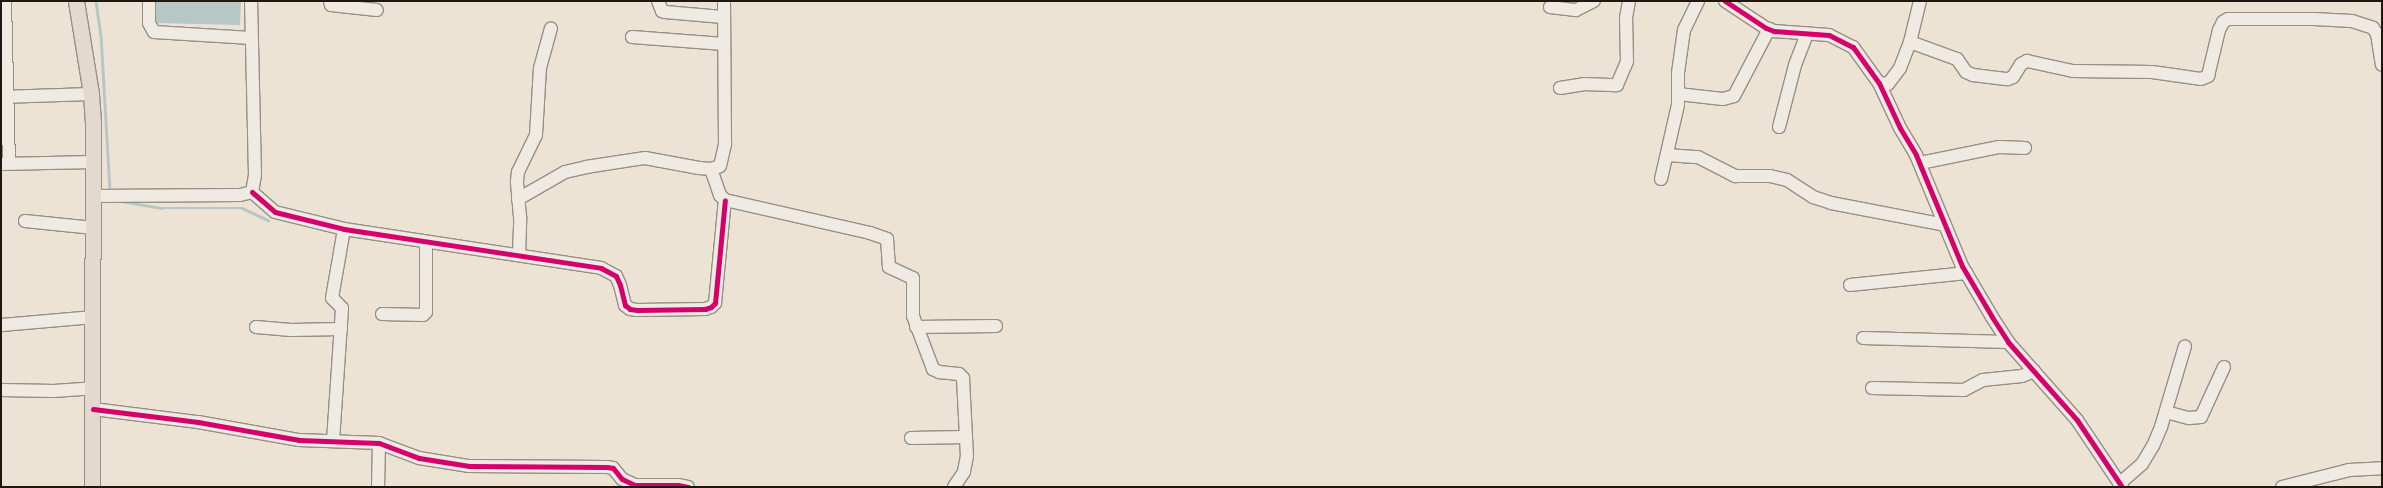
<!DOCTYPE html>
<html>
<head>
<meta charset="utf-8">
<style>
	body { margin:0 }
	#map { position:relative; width:2383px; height:488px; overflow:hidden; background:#ece3d5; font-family:"IM FELL Double Pica",serif }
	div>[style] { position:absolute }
	.water>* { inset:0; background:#b6c8c6 }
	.stream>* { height:2.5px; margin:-1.25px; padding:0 1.25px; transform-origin:1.25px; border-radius:1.25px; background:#b6c8c6 }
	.roads { filter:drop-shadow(1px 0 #968f86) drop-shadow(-1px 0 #968f86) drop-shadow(0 1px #968f86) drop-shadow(0 -1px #968f86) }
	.minor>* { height:12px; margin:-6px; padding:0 6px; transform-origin:6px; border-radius:6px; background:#efebe3 }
	.major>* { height:15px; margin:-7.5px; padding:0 7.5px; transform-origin:7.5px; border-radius:7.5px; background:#e2dace }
	.cycleway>* { height:5px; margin:-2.5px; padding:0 2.5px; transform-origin:2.5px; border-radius:2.5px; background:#d6006c }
	span { translate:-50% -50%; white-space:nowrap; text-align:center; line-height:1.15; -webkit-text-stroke:3px #f8eede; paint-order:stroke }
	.frame { position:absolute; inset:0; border:2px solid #211710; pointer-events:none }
</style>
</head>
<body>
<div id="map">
	<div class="water">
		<div style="clip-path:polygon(156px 1px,241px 1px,240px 25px,154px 23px)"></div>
	</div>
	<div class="stream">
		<div style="left:96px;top:1px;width:34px;rotate:82deg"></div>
		<div style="left:101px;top:35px;width:157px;rotate:86.7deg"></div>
		<div style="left:121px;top:201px;width:41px;rotate:9.9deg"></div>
		<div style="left:161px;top:208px;width:81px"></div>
		<div style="left:242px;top:208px;width:29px;rotate:25deg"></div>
	</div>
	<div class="roads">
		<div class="minor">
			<div style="left:5px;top:1px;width:162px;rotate:88.6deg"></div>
			<div style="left:149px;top:1px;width:22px;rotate:90deg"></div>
			<div style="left:149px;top:23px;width:10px;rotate:61deg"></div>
			<div style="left:154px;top:32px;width:97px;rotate:3.5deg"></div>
			<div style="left:330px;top:1px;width:4px;rotate:76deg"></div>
			<div style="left:331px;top:5px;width:46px;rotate:6.2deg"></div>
			<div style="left:658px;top:1px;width:11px;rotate:68deg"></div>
			<div style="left:662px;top:11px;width:3px;rotate:18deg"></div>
			<div style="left:665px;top:12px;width:58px;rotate:4.9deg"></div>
			<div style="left:1725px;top:1px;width:49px;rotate:33.4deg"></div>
			<div style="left:1766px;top:28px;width:9px;rotate:21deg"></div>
			<div style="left:1774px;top:31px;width:55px;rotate:4.2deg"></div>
			<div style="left:1829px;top:35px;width:27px;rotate:27deg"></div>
			<div style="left:1853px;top:47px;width:44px;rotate:54.2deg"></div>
			<div style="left:1879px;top:83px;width:50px;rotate:65deg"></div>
			<div style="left:1900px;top:128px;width:31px;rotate:59deg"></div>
			<div style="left:1916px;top:155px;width:120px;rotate:67.5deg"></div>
			<div style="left:1962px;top:266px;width:59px;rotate:59.5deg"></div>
			<div style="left:1992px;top:317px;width:30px;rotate:57deg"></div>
			<div style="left:2008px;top:342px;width:104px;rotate:48.5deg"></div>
			<div style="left:2077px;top:420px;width:81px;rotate:56.1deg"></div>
			<div style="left:1550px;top:7px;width:26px;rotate:7deg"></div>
			<div style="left:1576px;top:10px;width:20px;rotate:-27deg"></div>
			<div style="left:632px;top:37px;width:92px;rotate:4.4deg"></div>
			<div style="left:1910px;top:42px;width:50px;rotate:19.9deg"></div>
			<div style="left:1957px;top:59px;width:16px;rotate:55deg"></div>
			<div style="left:1966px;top:72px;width:8px;rotate:23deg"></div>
			<div style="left:1973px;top:75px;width:35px;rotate:7deg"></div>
			<div style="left:2008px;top:79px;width:5px;rotate:-22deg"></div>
			<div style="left:2013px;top:77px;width:15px;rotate:-58deg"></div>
			<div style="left:2021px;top:64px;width:7px;rotate:-27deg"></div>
			<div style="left:2027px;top:61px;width:47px;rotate:12.3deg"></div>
			<div style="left:2073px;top:71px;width:79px;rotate:0.7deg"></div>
			<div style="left:2152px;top:72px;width:49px;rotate:8.1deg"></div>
			<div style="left:2201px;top:79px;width:8px;rotate:-23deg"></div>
			<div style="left:2208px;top:76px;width:47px;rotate:-76.6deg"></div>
			<div style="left:2219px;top:30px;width:9px;rotate:-63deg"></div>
			<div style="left:2223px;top:22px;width:6px;rotate:-31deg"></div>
			<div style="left:2228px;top:19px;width:86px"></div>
			<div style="left:2314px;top:19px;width:38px;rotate:3deg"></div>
			<div style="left:2352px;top:21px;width:22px;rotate:18deg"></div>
			<div style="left:2373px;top:28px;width:7px;rotate:56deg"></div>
			<div style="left:2377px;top:34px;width:31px;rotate:81deg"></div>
			<div style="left:1879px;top:83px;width:9px;rotate:6deg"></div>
			<div style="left:1888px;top:84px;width:20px;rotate:-53deg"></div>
			<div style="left:1900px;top:68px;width:28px;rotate:-69deg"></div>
			<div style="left:1910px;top:42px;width:42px;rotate:-76.3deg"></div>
			<div style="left:1560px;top:88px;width:24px;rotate:-9deg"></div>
			<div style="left:1584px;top:84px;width:33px;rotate:2deg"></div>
			<div style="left:1617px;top:85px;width:26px;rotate:-67deg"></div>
			<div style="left:1627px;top:61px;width:43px;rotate:-91.3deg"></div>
			<div style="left:1626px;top:18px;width:17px;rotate:-80deg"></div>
			<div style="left:1678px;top:94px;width:45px;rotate:6.3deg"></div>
			<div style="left:1723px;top:99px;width:11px;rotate:-15deg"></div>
			<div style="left:1734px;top:96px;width:76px;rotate:-62.4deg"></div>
			<div style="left:1px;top:97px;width:90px;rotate:-1.9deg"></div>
			<div style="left:1779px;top:127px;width:64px;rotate:-75.5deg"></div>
			<div style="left:1795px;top:65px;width:34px;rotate:-69deg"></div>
			<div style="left:1667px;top:155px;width:31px;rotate:4deg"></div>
			<div style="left:1698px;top:157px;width:42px;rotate:27.2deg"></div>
			<div style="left:1735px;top:176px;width:35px"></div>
			<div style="left:1770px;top:176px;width:17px;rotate:13deg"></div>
			<div style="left:1787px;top:180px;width:31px;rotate:33deg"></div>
			<div style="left:1813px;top:197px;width:19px;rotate:18deg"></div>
			<div style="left:1831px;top:203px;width:116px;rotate:10.9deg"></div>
			<div style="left:1920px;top:163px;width:81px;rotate:-11.4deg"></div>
			<div style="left:1999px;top:147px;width:26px;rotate:2deg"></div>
			<div style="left:2px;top:164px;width:91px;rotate:-1.3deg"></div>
			<div style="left:711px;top:169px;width:28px;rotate:71deg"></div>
			<div style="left:720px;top:195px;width:7px;rotate:45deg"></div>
			<div style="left:725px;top:200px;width:149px;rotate:12.8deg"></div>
			<div style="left:870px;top:233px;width:18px;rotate:19deg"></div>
			<div style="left:887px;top:239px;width:28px;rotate:86deg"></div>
			<div style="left:889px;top:267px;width:26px;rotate:25deg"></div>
			<div style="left:913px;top:278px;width:38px;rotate:90deg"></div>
			<div style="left:913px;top:316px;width:57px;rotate:69.3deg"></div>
			<div style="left:933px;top:369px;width:7px;rotate:27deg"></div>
			<div style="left:939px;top:372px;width:20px;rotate:6deg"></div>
			<div style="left:959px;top:374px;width:6px;rotate:45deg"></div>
			<div style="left:963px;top:378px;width:78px;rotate:87.1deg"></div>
			<div style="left:967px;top:456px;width:16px;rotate:101deg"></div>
			<div style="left:964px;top:472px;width:18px;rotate:124deg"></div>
			<div style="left:1661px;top:179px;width:76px;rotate:-77.1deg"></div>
			<div style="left:1678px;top:105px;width:32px;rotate:-90deg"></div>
			<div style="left:1678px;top:73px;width:43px;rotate:-82.1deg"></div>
			<div style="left:1684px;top:30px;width:32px;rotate:-64deg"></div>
			<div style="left:252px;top:192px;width:30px;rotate:41deg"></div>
			<div style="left:275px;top:212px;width:71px;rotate:13.8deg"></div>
			<div style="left:344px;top:229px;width:260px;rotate:8.6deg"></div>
			<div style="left:601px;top:268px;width:17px;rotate:28deg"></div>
			<div style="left:616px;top:276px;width:10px;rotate:66deg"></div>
			<div style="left:620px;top:285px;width:21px;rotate:76deg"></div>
			<div style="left:625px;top:305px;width:6px;rotate:39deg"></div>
			<div style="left:630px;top:309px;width:7px;rotate:8deg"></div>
			<div style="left:637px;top:310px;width:68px;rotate:-0.8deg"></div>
			<div style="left:705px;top:309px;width:6px;rotate:-18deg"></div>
			<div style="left:711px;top:307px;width:6px;rotate:-45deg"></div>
			<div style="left:715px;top:303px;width:103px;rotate:-84.5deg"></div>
			<div style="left:94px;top:196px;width:146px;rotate:-0.4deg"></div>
			<div style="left:240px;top:195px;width:12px;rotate:-14deg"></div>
			<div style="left:252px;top:192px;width:17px;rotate:-80deg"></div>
			<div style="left:255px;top:175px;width:174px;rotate:-91.3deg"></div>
			<div style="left:518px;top:199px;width:54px;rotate:-29.9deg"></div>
			<div style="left:565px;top:172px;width:22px;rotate:-13deg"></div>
			<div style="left:586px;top:167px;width:60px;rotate:-8.7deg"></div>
			<div style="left:645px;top:158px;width:55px;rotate:10.5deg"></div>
			<div style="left:699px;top:168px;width:12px;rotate:5deg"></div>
			<div style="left:711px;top:169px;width:9px;rotate:-18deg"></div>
			<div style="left:720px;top:166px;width:23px;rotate:-77deg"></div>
			<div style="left:725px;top:144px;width:143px;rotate:-90.4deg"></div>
			<div style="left:25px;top:221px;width:69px;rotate:5.8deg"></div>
			<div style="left:519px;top:255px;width:38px;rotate:-88deg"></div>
			<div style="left:520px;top:217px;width:36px;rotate:-95deg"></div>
			<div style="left:517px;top:181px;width:9px;rotate:-84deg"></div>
			<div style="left:518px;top:172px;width:41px;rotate:-64.1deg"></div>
			<div style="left:536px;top:135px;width:67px;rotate:-86.6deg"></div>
			<div style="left:540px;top:68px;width:41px;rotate:-74.6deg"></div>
			<div style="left:1850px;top:285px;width:117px;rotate:-5.9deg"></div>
			<div style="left:382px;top:314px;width:41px;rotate:1.4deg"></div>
			<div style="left:423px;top:315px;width:4px;rotate:-45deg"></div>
			<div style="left:426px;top:312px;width:70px;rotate:-90deg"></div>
			<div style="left:2px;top:325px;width:92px;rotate:-5deg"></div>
			<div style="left:256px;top:327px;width:35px;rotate:5deg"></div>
			<div style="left:291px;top:330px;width:50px;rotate:-1.1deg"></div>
			<div style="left:916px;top:327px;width:80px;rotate:-0.7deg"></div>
			<div style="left:1863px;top:338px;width:145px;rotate:1.6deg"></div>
			<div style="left:1872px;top:388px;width:92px;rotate:1.2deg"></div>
			<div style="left:1964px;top:390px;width:21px;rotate:-28deg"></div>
			<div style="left:1983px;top:380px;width:39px;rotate:-6deg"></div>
			<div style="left:2022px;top:376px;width:13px;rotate:-23deg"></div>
			<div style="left:1px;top:390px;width:53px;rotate:1.1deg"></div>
			<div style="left:54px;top:391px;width:39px;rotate:-4deg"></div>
			<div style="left:93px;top:409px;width:106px;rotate:7.1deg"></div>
			<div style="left:198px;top:422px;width:103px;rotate:10.1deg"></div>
			<div style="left:299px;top:440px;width:80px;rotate:2.1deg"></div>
			<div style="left:379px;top:443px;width:43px;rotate:20.6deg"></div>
			<div style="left:419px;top:458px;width:51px;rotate:9.1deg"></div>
			<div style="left:469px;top:466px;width:138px;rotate:0.4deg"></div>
			<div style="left:607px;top:467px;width:6px;rotate:9deg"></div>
			<div style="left:613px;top:468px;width:14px;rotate:51deg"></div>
			<div style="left:622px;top:479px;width:14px;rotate:25deg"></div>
			<div style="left:635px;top:485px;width:43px"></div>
			<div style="left:678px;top:485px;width:10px;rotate:11deg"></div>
			<div style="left:2166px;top:412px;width:24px;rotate:15deg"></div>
			<div style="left:2189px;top:418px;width:12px;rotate:-5deg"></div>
			<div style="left:2201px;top:417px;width:55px;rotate:-65.3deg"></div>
			<div style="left:911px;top:438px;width:55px;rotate:-1deg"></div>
			<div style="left:333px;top:441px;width:133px;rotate:-86.1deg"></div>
			<div style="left:342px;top:308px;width:14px;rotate:-135deg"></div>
			<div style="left:332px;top:298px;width:70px;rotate:-80.1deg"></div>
			<div style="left:2119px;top:484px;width:30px;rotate:-41deg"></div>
			<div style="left:2142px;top:464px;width:21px;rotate:-59deg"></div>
			<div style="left:2153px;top:446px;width:21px;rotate:-67deg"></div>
			<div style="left:2161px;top:427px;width:84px;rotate:-73.5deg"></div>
			<div style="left:378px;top:487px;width:44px;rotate:-88.7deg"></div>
			<div style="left:2282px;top:487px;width:69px;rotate:-14.2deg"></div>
			<div style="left:2349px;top:470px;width:33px;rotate:-3deg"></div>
		</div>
		<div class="major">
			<div style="left:76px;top:1px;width:94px;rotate:80.8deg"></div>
			<div style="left:91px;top:94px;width:28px;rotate:86deg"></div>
			<div style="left:93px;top:122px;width:365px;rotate:90.2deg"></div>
		</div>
	</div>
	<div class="cycleway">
		<div style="left:1725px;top:1px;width:49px;rotate:33.4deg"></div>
		<div style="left:1766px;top:28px;width:9px;rotate:21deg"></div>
		<div style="left:1774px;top:31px;width:55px;rotate:4.2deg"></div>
		<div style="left:1829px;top:35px;width:27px;rotate:27deg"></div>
		<div style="left:1853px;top:47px;width:44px;rotate:54.2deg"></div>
		<div style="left:1879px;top:83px;width:50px;rotate:65deg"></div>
		<div style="left:1900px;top:128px;width:31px;rotate:59deg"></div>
		<div style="left:1916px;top:155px;width:120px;rotate:67.5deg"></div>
		<div style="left:1962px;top:266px;width:59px;rotate:59.5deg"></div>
		<div style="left:1992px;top:317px;width:30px;rotate:57deg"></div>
		<div style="left:2008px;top:342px;width:104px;rotate:48.5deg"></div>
		<div style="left:2077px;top:420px;width:81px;rotate:56.1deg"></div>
		<div style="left:252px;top:192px;width:30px;rotate:41deg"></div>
		<div style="left:275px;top:212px;width:71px;rotate:13.8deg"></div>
		<div style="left:344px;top:229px;width:260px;rotate:8.6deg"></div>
		<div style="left:601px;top:268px;width:17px;rotate:28deg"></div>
		<div style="left:616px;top:276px;width:10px;rotate:66deg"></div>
		<div style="left:620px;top:285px;width:21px;rotate:76deg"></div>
		<div style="left:625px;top:305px;width:6px;rotate:39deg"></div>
		<div style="left:630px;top:309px;width:7px;rotate:8deg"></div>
		<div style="left:637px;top:310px;width:68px;rotate:-0.8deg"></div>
		<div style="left:705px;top:309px;width:6px;rotate:-18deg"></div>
		<div style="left:711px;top:307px;width:6px;rotate:-45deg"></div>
		<div style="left:715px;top:303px;width:103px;rotate:-84.5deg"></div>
		<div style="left:93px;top:409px;width:106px;rotate:7.1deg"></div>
		<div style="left:198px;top:422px;width:103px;rotate:10.1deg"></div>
		<div style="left:299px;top:440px;width:80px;rotate:2.1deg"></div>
		<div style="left:379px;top:443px;width:43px;rotate:20.6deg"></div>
		<div style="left:419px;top:458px;width:51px;rotate:9.1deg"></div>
		<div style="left:469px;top:466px;width:138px;rotate:0.4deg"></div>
		<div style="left:607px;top:467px;width:6px;rotate:9deg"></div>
		<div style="left:613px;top:468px;width:14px;rotate:51deg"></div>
		<div style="left:622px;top:479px;width:14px;rotate:25deg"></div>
		<div style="left:635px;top:485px;width:43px"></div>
		<div style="left:678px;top:485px;width:10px;rotate:11deg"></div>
	</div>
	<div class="frame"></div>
</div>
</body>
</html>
